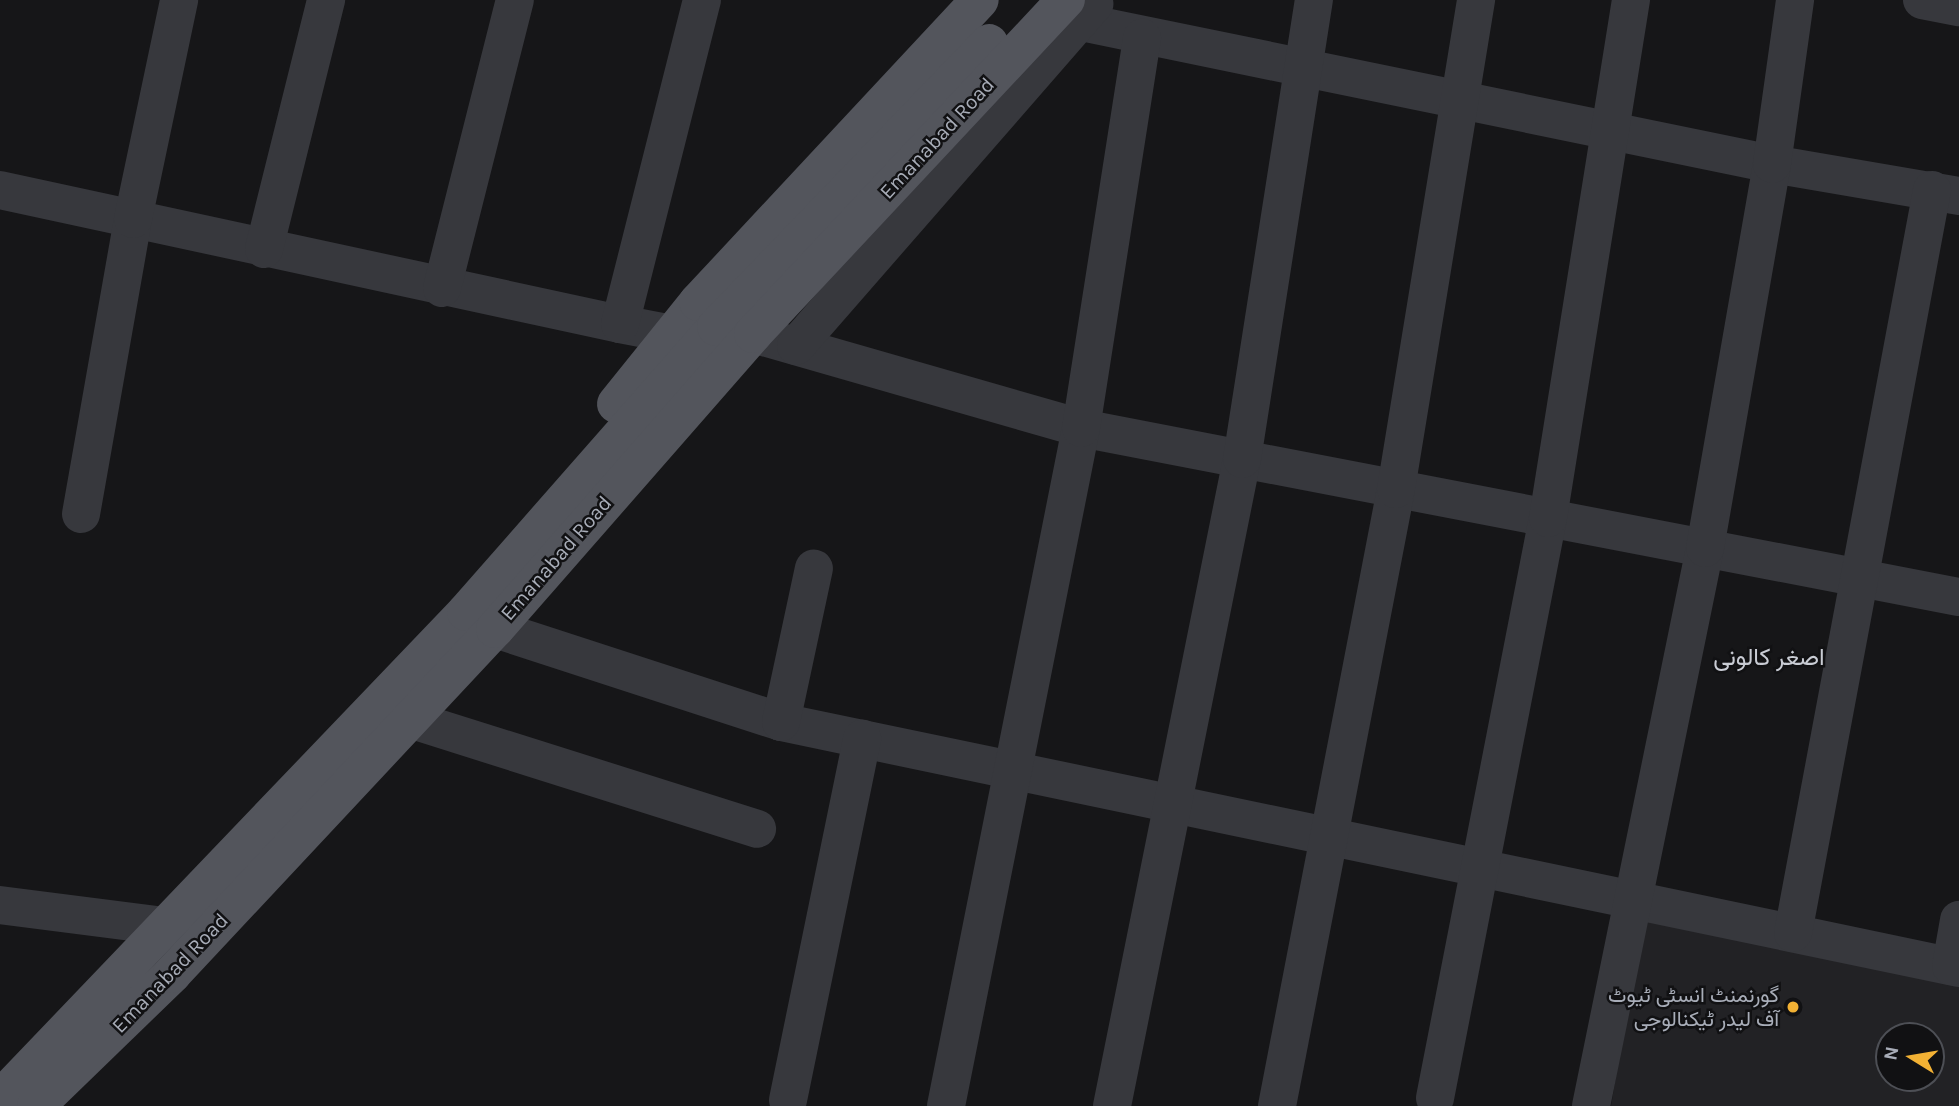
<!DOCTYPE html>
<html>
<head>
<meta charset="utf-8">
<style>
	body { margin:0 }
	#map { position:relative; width:1959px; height:1106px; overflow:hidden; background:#161618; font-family:Karla,Vazirmatn,sans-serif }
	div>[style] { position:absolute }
	.built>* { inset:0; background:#222225 }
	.minor>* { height:38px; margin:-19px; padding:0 19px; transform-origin:19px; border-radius:19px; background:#37383d }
	.major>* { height:38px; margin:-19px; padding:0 19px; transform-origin:19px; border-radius:19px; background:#53555c }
	.dots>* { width:19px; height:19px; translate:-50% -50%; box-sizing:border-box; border:4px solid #111113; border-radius:50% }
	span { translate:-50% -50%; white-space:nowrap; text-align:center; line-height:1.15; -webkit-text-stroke:5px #111113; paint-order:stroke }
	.street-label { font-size:21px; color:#a8adb8 }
	.poi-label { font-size:21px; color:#a8adb8 }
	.right { translate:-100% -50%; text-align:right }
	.quarter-label { font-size:24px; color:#c9ccd4 }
	.north { position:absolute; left:1875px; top:1022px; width:70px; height:70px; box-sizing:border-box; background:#111113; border:2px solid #4d4f55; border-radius:50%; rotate:281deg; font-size:19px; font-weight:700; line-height:28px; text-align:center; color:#a8adb8 }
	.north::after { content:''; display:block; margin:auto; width:24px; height:32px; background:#f2b134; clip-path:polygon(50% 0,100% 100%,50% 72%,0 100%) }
</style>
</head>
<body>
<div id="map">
	<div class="built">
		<div style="clip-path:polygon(evenodd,1643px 916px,1959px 977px,1959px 1106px,1611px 1106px,1643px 916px,1889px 1036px,1931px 1036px,1931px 1078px,1889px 1078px,1889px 1036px)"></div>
	</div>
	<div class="minor">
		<div style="left:1922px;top:0;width:38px;rotate:11deg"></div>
		<div style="left:1076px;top:21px;width:711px;rotate:11.61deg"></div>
		<div style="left:1772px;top:164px;width:190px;rotate:9.7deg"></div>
		<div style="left:0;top:190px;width:634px;rotate:12.2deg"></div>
		<div style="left:264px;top:249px;width:257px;rotate:-76deg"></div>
		<div style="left:442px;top:288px;width:297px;rotate:-75.8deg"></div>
		<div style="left:672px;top:334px;width:53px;rotate:-169.1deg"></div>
		<div style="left:620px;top:324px;width:334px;rotate:-75.8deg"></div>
		<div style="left:753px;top:334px;width:341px;rotate:16deg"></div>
		<div style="left:1081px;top:428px;width:894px;rotate:10.9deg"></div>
		<div style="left:796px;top:346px;width:454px;rotate:-48.9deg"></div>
		<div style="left:81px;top:514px;width:300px;rotate:-80deg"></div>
		<div style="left:133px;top:219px;width:224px;rotate:-78.1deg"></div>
		<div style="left:495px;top:629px;width:301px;rotate:18deg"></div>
		<div style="left:781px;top:722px;width:1203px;rotate:11.8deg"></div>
		<div style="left:409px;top:719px;width:365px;rotate:17.5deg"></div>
		<div style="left:781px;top:722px;width:157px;rotate:-77.9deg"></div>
		<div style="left:0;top:905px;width:166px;rotate:7.3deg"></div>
		<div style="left:1793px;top:933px;width:756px;rotate:-79.4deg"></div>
		<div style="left:1951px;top:966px;width:47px;rotate:-80.1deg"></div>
		<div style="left:1435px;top:1098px;width:591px;rotate:-78.98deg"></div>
		<div style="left:1548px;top:518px;width:525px;rotate:-80.9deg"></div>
		<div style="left:788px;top:1100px;width:369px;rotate:-78.4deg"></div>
		<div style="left:946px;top:1106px;width:691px;rotate:-78.74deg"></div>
		<div style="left:1081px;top:428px;width:395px;rotate:-81.1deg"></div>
		<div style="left:1112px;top:1106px;width:660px;rotate:-78.64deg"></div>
		<div style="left:1242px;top:459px;width:465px;rotate:-81.1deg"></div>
		<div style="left:1277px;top:1106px;width:628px;rotate:-79.08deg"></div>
		<div style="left:1396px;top:489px;width:496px;rotate:-80.7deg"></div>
		<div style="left:1591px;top:1106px;width:570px;rotate:-78.45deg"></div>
		<div style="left:1705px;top:548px;width:390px;rotate:-80.1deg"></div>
		<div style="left:1772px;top:164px;width:166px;rotate:-82deg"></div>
	</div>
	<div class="major">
		<div style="left:616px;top:404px;width:131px;rotate:-51.2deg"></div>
		<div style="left:698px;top:302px;width:413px;rotate:-47deg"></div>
		<div style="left:0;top:1099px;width:674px;rotate:-46.26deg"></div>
		<div style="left:466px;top:612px;width:379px;rotate:-48.7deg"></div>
		<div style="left:716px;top:327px;width:394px;rotate:-46.1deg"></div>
		<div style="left:36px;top:1106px;width:190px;rotate:-44.1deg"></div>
		<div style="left:172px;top:974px;width:473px;rotate:-46.9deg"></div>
		<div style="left:495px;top:629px;width:392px;rotate:-48.8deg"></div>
		<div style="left:753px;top:334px;width:458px;rotate:-46.9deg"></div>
	</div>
	<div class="dots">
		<div style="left:1793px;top:1007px;background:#f2b134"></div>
	</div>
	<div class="street-label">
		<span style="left:937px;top:138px;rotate:-47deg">Emanabad Road</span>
		<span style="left:556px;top:558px;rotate:-49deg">Emanabad Road</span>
		<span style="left:170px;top:973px;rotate:-46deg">Emanabad Road</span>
	</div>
	<div class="poi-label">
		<span class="right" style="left:1779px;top:1007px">گورنمنٹ انسٹی ٹیوٹ<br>آف لیدر ٹیکنالوجی</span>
	</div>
	<div class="quarter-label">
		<span style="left:1769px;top:658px">اصغر کالونی</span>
	</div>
	<div class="north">N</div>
</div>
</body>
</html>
